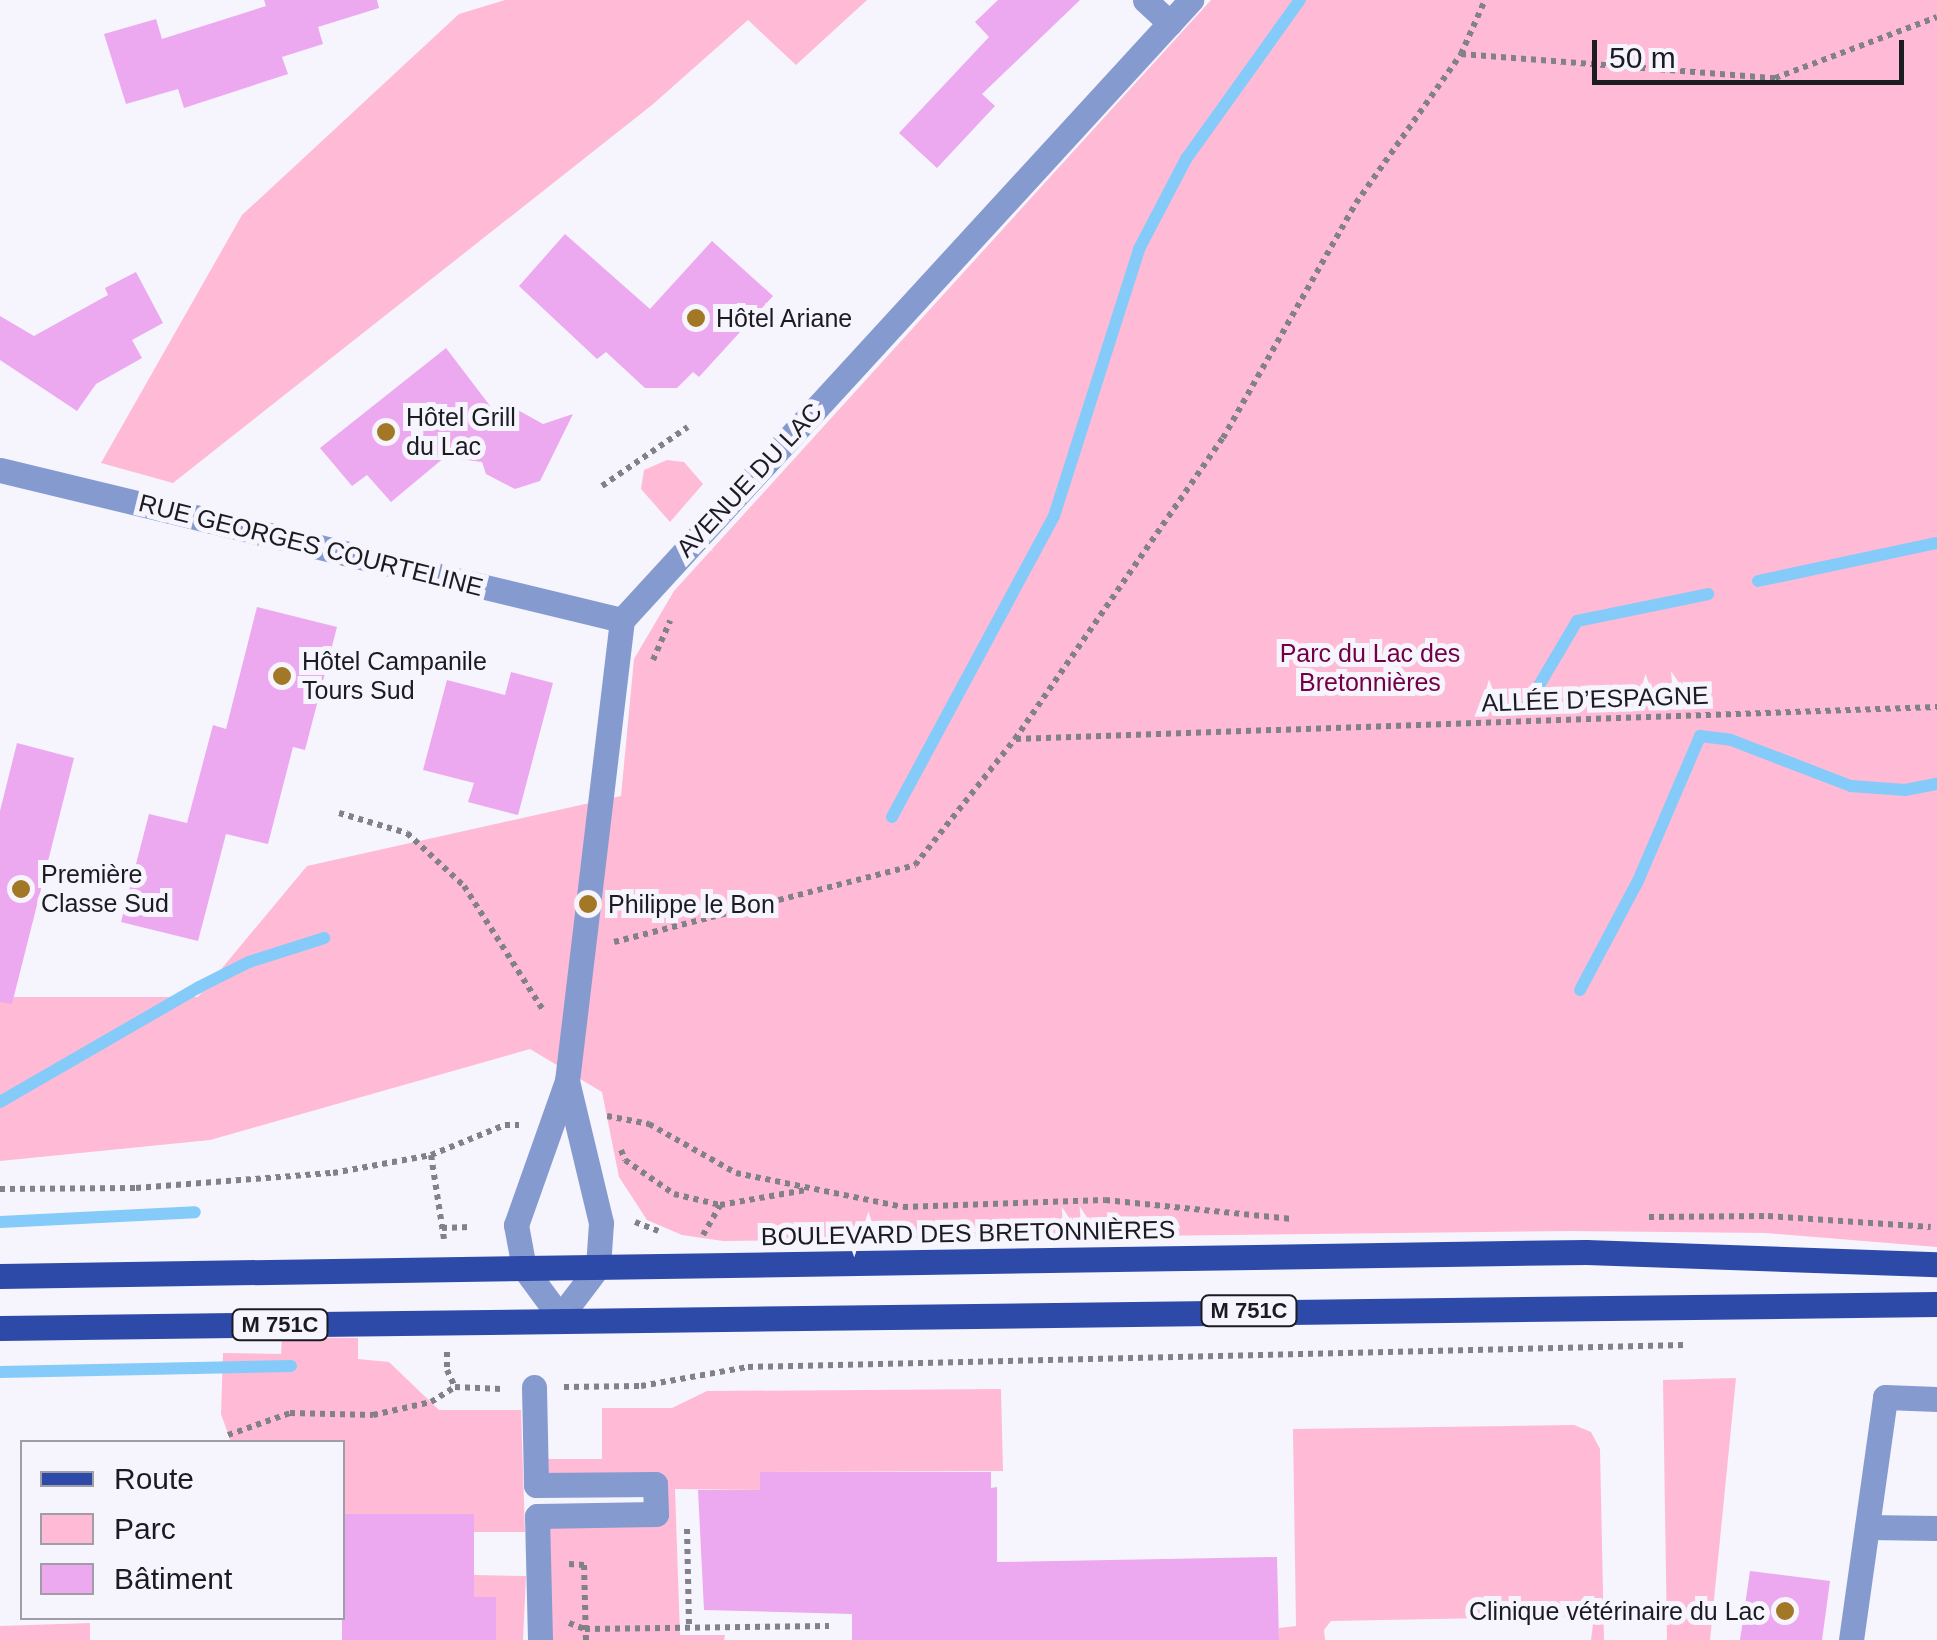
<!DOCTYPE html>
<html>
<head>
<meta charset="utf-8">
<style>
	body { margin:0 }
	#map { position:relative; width:1937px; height:1640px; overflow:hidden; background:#f6f4fd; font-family:Helvetica,sans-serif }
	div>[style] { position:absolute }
	.green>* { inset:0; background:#ffbbd6 }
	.stream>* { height:12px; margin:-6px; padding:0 6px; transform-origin:6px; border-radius:6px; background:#84cbf9 }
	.building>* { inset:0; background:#eca9f0 }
	.path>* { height:6px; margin-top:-3px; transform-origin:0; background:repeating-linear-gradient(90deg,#828088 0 5px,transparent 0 10px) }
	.minor>* { height:25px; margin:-12.5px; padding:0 12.5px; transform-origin:12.5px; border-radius:12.5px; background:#859bcf }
	.major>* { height:25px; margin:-12.5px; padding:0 12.5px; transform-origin:12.5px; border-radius:12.5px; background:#2d4aa8 }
	.dots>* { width:28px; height:28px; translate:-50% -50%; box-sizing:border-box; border:5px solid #f6f4fd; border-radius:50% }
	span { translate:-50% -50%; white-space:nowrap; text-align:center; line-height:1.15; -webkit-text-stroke:10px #f6f4fd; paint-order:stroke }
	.shield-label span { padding:2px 8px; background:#f6f4fd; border:2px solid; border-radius:8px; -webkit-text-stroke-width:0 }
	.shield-label { font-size:22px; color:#1d1b22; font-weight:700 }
	.poi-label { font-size:25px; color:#1d1b22 }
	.left { translate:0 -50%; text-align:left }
	.right { translate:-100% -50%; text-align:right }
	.street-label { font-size:25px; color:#1d1b22 }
	.park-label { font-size:25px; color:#730044 }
	.legend { position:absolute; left:20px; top:1440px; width:325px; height:180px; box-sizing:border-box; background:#f6f4fd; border:2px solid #9f9da5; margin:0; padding:12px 18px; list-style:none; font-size:30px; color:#1d1b22 }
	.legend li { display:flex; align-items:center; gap:20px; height:50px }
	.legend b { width:50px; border:2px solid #9f9da5 }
	.scale { position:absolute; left:1592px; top:40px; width:312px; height:45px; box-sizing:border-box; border:5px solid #1d1b22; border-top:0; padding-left:12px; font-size:30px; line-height:35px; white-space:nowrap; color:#1d1b22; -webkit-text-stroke:8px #f6f4fd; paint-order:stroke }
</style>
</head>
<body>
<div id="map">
	<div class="green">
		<div style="clip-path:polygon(505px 0,867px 0,796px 65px,748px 20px,652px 105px,173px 483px,101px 463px,242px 215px,459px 14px)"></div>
		<div style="clip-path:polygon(1211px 0,1937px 0,1937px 1247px,1765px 1233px,1570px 1231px,723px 1241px,682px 1235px,647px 1220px,619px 1177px,602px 1092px,530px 1049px,210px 1140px,0 1161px,0 997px,198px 997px,307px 866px,621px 796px,634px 659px,674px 591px)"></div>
		<div style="clip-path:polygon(667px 460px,684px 462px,703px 484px,670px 522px,641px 489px,644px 470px)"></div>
		<div style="clip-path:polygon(282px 1337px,358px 1338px,358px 1359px,389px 1362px,439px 1410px,521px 1410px,525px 1532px,474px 1532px,474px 1514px,343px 1514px,342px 1442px,231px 1442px,221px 1414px,223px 1353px,281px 1354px)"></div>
		<div style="clip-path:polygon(1736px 1378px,1710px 1640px,1667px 1640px,1663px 1380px)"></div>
		<div style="clip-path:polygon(1001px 1389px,1003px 1471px,760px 1472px,760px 1490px,675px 1489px,680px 1635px,725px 1635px,724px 1640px,550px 1640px,549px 1521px,662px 1519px,661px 1478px,545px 1478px,545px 1459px,602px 1459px,602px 1408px,672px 1408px,707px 1391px)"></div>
		<div style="clip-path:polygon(1574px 1425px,1591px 1432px,1600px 1449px,1604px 1640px,1591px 1640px,1594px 1616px,1331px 1621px,1324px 1630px,1325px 1640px,1279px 1640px,1279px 1628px,1296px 1626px,1293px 1429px)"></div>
		<div style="clip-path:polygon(474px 1575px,526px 1576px,523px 1640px,496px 1640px,496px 1597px,457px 1597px,457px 1586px,474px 1586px)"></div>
		<div style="clip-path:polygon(90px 1623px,90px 1640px,0 1640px,0 1626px)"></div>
	</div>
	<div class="stream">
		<div style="left:1758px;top:581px;width:183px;rotate:-12deg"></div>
		<div style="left:1525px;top:709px;width:102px;rotate:-59.4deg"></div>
		<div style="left:1577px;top:621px;width:134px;rotate:-11.6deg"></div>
		<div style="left:892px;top:817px;width:342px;rotate:-61.7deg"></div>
		<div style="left:1054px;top:516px;width:280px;rotate:-72.3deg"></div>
		<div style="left:1139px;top:249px;width:102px;rotate:-62.4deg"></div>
		<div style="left:1186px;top:159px;width:196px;rotate:-54.4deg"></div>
		<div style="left:1580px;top:990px;width:123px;rotate:-62deg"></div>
		<div style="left:1638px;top:881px;width:158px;rotate:-66.8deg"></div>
		<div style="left:1700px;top:736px;width:31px;rotate:7deg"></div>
		<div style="left:1731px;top:740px;width:129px;rotate:21deg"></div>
		<div style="left:1851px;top:786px;width:54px;rotate:4.2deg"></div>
		<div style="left:1905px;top:790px;width:33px;rotate:-11deg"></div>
		<div style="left:0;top:1102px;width:230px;rotate:-30deg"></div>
		<div style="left:199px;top:987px;width:56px;rotate:-26.6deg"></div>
		<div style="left:249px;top:962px;width:79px;rotate:-17.7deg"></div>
		<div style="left:0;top:1222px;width:195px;rotate:-2.9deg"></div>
		<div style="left:0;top:1372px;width:291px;rotate:-1.2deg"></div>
	</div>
	<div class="building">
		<div style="clip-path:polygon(264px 0,377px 0,379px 8px,318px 27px,323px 44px,282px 57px,288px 74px,184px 108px,178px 89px,126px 104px,104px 34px,156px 19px,162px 39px,266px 6px)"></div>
		<div style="clip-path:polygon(998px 0,1080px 0,982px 94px,995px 106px,937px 168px,899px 133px,989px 37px,975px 22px)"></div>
		<div style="clip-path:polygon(565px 234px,650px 309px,712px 241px,773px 296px,699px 377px,693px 372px,677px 388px,645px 388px,606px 352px,597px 359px,519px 286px)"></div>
		<div style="clip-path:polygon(136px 272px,163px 323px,132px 340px,142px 358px,96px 384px,77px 411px,0 360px,0 316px,34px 336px,108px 295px,105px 288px)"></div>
		<div style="clip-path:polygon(446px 348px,497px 415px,516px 409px,543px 424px,573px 414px,540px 481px,515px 489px,486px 474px,482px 462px,445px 457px,391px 502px,367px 475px,352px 486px,320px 448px)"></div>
		<div style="clip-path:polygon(257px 607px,337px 627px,305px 750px,293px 747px,268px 844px,226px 834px,198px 941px,121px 922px,149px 814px,187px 823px,213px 725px,226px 729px)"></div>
		<div style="clip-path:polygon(511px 672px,553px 683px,518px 815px,468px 802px,474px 783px,423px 770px,447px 680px,505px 695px)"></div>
		<div style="clip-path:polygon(17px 743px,74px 758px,12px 1004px,0 1002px,0 811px)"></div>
		<div style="clip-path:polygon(760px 1472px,991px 1472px,991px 1488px,997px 1487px,997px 1562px,1277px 1557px,1279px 1640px,852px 1640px,852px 1614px,704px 1610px,698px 1490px,760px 1490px)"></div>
		<div style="clip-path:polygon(342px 1514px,474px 1514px,474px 1597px,496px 1597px,496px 1640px,342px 1640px)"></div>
		<div style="clip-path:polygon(1750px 1571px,1830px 1581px,1822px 1640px,1740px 1640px)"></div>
	</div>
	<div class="path">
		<div style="left:1461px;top:54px;width:315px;rotate:4.4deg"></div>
		<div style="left:1775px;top:78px;width:173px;rotate:-20.6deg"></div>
		<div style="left:602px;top:486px;width:104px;rotate:-34.5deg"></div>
		<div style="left:653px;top:660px;width:43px;rotate:-66.4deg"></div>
		<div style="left:1016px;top:739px;width:922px;rotate:-1.99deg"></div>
		<div style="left:339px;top:813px;width:71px;rotate:16.4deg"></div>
		<div style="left:407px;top:833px;width:78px;rotate:42.9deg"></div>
		<div style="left:464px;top:886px;width:147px;rotate:57.5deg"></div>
		<div style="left:614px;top:942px;width:311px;rotate:-14.3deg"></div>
		<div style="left:915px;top:865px;width:161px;rotate:-51.6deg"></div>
		<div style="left:1015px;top:739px;width:366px;rotate:-55.4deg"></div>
		<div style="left:1223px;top:438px;width:270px;rotate:-60.5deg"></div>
		<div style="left:1356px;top:203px;width:182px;rotate:-54.8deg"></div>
		<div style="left:1461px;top:54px;width:59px;rotate:-66deg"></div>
		<div style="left:607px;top:1116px;width:43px;rotate:10.8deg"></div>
		<div style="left:649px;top:1124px;width:100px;rotate:29.4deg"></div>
		<div style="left:736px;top:1173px;width:170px;rotate:11.5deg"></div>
		<div style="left:903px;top:1207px;width:202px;rotate:-2deg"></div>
		<div style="left:1105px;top:1200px;width:188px;rotate:5.8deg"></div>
		<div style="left:621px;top:1150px;width:11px;rotate:68deg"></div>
		<div style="left:625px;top:1160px;width:60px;rotate:34.8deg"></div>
		<div style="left:674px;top:1194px;width:47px;rotate:13.4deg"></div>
		<div style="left:431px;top:1155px;width:80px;rotate:-22.1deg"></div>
		<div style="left:505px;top:1125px;width:14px"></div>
		<div style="left:0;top:1189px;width:136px;rotate:-0.4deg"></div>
		<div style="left:136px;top:1188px;width:198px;rotate:-4.4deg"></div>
		<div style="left:333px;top:1173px;width:100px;rotate:-10.4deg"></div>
		<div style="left:431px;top:1155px;width:85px;rotate:81.2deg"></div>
		<div style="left:1649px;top:1217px;width:119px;rotate:-0.5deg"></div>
		<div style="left:1768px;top:1216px;width:163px;rotate:3.9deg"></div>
		<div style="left:635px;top:1222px;width:25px;rotate:21deg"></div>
		<div style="left:442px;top:1228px;width:28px;rotate:-2deg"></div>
		<div style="left:703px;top:1235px;width:34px;rotate:-60deg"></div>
		<div style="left:720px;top:1205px;width:87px;rotate:-9.9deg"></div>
		<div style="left:447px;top:1352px;width:18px;rotate:90deg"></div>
		<div style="left:447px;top:1370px;width:19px;rotate:65deg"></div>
		<div style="left:564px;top:1387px;width:77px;rotate:-0.7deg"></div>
		<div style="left:641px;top:1386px;width:109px;rotate:-10.1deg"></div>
		<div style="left:748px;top:1367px;width:936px;rotate:-1.35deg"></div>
		<div style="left:228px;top:1435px;width:66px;rotate:-19.5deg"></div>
		<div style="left:290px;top:1413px;width:83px;rotate:1.4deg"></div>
		<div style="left:373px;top:1415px;width:59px;rotate:-12.6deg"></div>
		<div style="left:431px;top:1402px;width:28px;rotate:-32deg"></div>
		<div style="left:455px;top:1387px;width:47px;rotate:2.4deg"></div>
		<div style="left:687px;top:1529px;width:99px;rotate:88.8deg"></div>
		<div style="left:569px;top:1564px;width:15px;rotate:4deg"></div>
		<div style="left:584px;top:1565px;width:75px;rotate:88.5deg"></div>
		<div style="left:569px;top:1623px;width:17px;rotate:21deg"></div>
		<div style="left:585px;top:1629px;width:244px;rotate:-0.7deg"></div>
	</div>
	<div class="minor">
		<div style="left:1145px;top:0;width:34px;rotate:43deg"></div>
		<div style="left:0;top:470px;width:640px;rotate:13.56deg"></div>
		<div style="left:567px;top:1081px;width:146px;rotate:76.5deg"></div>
		<div style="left:601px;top:1223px;width:44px;rotate:93.9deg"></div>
		<div style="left:598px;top:1267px;width:63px;rotate:127.2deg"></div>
		<div style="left:560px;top:1317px;width:61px;rotate:-126.3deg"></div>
		<div style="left:524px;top:1268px;width:44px;rotate:-100.5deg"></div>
		<div style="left:516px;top:1225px;width:153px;rotate:-70.5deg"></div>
		<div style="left:567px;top:1081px;width:464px;rotate:-83.2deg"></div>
		<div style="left:622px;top:620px;width:842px;rotate:-47.46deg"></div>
		<div style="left:534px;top:1387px;width:98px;rotate:88.8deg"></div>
		<div style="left:536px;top:1485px;width:119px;rotate:-0.5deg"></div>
		<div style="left:655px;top:1484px;width:30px;rotate:88deg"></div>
		<div style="left:656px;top:1514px;width:119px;rotate:179deg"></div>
		<div style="left:537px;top:1516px;width:124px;rotate:88.6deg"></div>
		<div style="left:1867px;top:1527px;width:70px;rotate:0.8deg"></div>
		<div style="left:1851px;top:1640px;width:245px;rotate:-82deg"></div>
		<div style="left:1885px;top:1397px;width:52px;rotate:2.2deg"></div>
	</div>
	<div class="major">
		<div style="left:0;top:1276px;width:1586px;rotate:-0.87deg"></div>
		<div style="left:1586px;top:1252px;width:351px;rotate:2deg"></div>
		<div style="left:0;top:1328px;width:1937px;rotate:-0.71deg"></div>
	</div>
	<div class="dots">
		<div style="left:696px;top:318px;background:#a27827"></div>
		<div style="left:386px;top:432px;background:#a27827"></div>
		<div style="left:282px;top:676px;background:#a27827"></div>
		<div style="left:21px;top:889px;background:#a27827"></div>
		<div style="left:588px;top:904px;background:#a27827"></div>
		<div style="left:1785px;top:1611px;background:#a27827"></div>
	</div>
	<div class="shield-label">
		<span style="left:1249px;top:1311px">M 751C</span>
		<span style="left:280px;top:1325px">M 751C</span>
	</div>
	<div class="poi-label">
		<span class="left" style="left:716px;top:318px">Hôtel Ariane</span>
		<span class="left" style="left:406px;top:432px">Hôtel Grill<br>du Lac</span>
		<span class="left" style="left:302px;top:676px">Hôtel Campanile<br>Tours Sud</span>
		<span class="left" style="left:41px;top:889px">Première<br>Classe Sud</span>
		<span class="left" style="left:608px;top:904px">Philippe le Bon</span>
		<span class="right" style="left:1765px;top:1611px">Clinique vétérinaire du Lac</span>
	</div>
	<div class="street-label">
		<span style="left:749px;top:480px;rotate:-47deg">AVENUE DU LAC</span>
		<span style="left:311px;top:545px;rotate:14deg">RUE GEORGES COURTELINE</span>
		<span style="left:1595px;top:699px;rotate:-2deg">ALLÉE D’ESPAGNE</span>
		<span style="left:968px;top:1233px;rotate:-1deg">BOULEVARD DES BRETONNIÈRES</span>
	</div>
	<div class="park-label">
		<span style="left:1370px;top:668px">Parc du Lac des<br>Bretonnières</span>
	</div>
	<ul class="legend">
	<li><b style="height:12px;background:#2d4aa8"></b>Route</li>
	<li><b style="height:28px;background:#ffbbd6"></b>Parc</li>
	<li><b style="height:28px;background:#eca9f0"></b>Bâtiment</li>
	</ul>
	<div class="scale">50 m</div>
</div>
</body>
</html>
